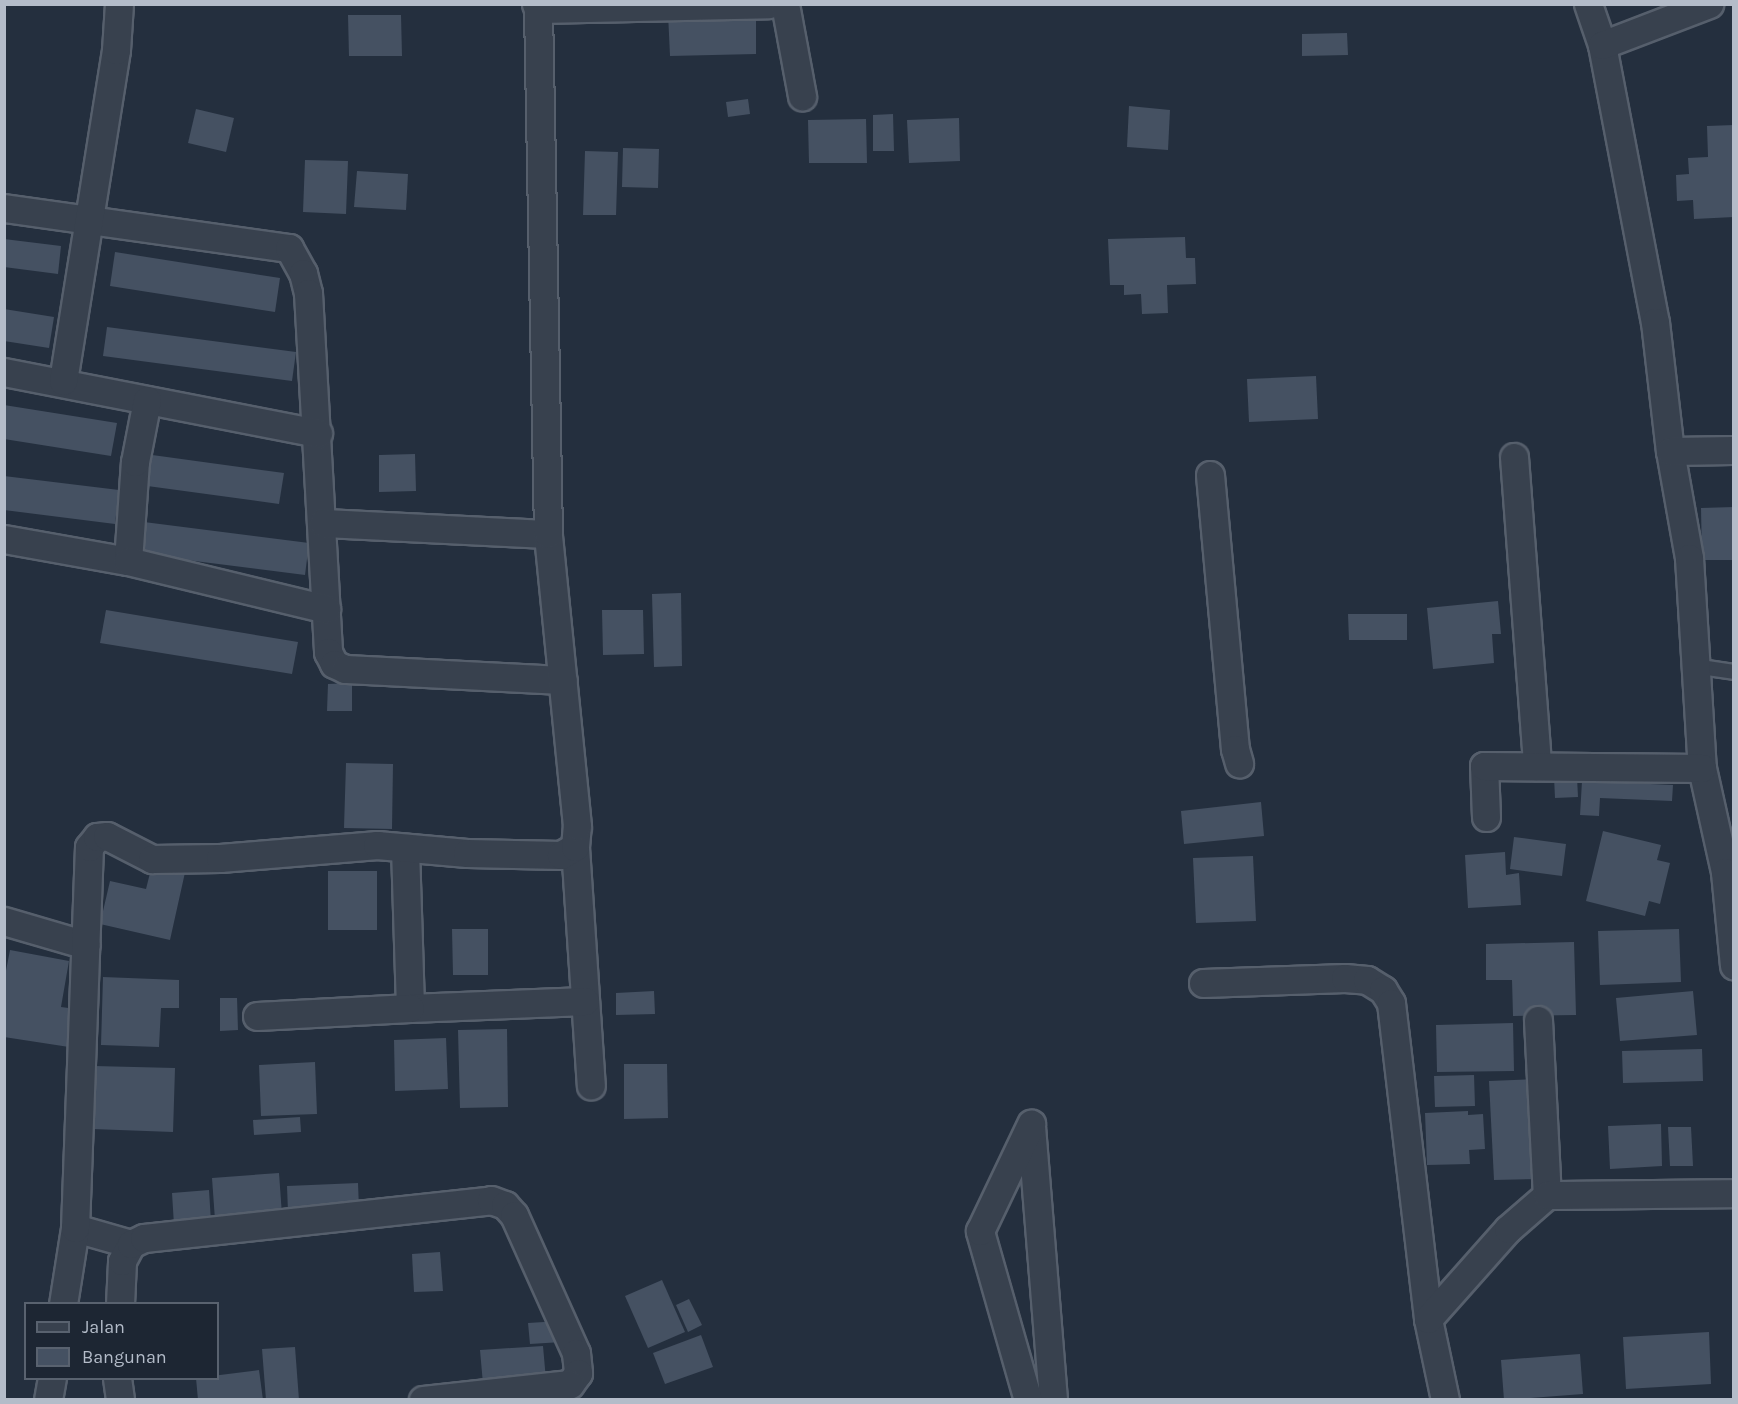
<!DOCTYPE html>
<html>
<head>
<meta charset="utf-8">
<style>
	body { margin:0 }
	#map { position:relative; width:1738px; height:1404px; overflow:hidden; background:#242f3e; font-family:Karla,sans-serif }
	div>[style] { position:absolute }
	.building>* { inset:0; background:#455162 }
	.roads { filter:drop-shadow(2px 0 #565f6c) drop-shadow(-2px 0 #565f6c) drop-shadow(0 2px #565f6c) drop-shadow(0 -2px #565f6c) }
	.service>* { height:14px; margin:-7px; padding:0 7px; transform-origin:7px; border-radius:7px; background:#38414e }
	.minor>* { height:27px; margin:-13.5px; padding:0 13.5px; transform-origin:13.5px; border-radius:13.5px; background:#38414e }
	span { translate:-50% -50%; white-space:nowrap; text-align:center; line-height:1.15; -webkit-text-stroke:5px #1d2633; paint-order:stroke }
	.frame { position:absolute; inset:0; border:6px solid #b4bcc9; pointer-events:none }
	.legend { position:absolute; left:24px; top:1302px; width:195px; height:78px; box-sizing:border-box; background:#1d2633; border:2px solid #59626f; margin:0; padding:8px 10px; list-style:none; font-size:18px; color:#b4bcc9 }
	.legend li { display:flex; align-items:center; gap:12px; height:30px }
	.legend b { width:30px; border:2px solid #59626f }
</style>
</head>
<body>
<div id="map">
	<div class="building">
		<div style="clip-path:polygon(756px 12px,756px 54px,670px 56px,668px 13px)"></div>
		<div style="clip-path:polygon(348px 15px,401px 15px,402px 56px,349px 56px)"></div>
		<div style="clip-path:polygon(1347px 33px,1348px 55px,1302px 56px,1302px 34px)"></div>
		<div style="clip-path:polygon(748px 99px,750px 114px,728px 117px,726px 102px)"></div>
		<div style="clip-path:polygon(1129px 106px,1170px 110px,1168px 150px,1127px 147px)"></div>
		<div style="clip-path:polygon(196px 109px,234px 118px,226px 152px,188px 143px)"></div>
		<div style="clip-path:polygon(893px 114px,894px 151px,873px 151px,873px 115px)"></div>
		<div style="clip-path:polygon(959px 118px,960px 161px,909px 163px,907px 120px)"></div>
		<div style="clip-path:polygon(866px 119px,867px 163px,809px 163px,808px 120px)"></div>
		<div style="clip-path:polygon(1734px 125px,1734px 217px,1694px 219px,1693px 200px,1677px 201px,1676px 175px,1689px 174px,1688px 158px,1708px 157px,1707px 126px)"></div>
		<div style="clip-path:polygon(623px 148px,659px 149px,658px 188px,622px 187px)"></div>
		<div style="clip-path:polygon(585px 151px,618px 152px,616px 215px,583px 215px)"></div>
		<div style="clip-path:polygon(305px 160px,348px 161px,346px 214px,303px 212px)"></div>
		<div style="clip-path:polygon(357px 171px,408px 174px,406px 210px,354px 207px)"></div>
		<div style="clip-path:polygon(1185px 237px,1186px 258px,1195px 258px,1196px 284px,1167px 285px,1168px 313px,1142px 314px,1141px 294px,1124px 295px,1124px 285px,1110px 285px,1108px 239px)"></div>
		<div style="clip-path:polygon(4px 239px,61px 246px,58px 274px,4px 267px)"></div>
		<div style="clip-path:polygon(115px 252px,280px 278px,275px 312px,110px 286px)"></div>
		<div style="clip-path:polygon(4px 309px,54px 317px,49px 348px,4px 341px)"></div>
		<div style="clip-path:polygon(107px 327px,296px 352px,292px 381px,103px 356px)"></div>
		<div style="clip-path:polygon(1316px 376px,1318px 419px,1249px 422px,1247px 379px)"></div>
		<div style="clip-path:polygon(4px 405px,117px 423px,111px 456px,4px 439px)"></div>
		<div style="clip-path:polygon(145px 454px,284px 473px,279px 504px,140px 485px)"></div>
		<div style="clip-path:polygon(415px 454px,416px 491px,379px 492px,379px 455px)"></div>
		<div style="clip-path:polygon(4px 476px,119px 490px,115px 524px,4px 510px)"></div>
		<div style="clip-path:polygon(1734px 507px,1734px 560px,1702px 560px,1701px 508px)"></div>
		<div style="clip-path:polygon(144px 522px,309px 543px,305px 575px,139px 554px)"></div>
		<div style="clip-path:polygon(681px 593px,682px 666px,654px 667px,652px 594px)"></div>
		<div style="clip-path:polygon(1498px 601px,1501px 634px,1492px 634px,1494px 663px,1433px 669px,1427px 608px)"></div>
		<div style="clip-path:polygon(106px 610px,298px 642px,292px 674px,100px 643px)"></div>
		<div style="clip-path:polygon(602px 610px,643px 610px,644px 654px,603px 655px)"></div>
		<div style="clip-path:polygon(1348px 614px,1407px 614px,1407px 640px,1349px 640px)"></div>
		<div style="clip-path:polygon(352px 683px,352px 711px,327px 711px,328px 684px)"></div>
		<div style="clip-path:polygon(346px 763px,393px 764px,392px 829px,344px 828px)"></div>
		<div style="clip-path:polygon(1554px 777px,1577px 777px,1578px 797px,1555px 798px)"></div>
		<div style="clip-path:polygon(1582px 781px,1673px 785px,1672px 801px,1600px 798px,1599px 816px,1580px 815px)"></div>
		<div style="clip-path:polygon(1261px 802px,1264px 836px,1184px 844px,1181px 811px)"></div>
		<div style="clip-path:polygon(1603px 831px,1661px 845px,1657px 860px,1670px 863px,1660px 904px,1649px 901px,1645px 916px,1586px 901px)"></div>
		<div style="clip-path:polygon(1514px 837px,1566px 844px,1562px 876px,1510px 869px)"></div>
		<div style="clip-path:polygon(1505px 852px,1506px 875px,1519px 873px,1521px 905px,1468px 908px,1465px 855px)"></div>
		<div style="clip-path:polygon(1253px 856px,1256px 921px,1196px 923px,1193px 858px)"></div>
		<div style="clip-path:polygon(153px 861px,186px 868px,170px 940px,100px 924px,110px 881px,146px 889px)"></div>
		<div style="clip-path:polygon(328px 871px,377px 871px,377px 930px,328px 930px)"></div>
		<div style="clip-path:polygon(452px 929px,488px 929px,488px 975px,453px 975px)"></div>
		<div style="clip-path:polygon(1679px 929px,1681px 982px,1600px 985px,1598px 931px)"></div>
		<div style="clip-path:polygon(1574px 942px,1576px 1015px,1513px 1016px,1512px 980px,1486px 980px,1486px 944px)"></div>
		<div style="clip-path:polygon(10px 950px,69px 961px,61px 1007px,76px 1009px,69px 1047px,4px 1037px,4px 981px)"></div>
		<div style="clip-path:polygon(103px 977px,179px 980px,179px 1008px,161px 1008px,159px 1047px,101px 1045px)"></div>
		<div style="clip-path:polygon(654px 991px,655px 1014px,616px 1015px,616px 993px)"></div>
		<div style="clip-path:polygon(1693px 991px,1697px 1035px,1620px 1041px,1616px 998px)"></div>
		<div style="clip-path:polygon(220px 998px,237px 998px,238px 1030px,220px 1031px)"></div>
		<div style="clip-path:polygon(1513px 1023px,1514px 1071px,1437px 1072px,1436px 1025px)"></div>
		<div style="clip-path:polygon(507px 1029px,508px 1107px,460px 1108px,458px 1030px)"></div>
		<div style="clip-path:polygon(446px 1038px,448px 1089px,395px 1091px,394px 1040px)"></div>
		<div style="clip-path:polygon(1702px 1049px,1703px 1081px,1623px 1083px,1622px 1051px)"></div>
		<div style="clip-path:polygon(315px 1062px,317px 1114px,261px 1116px,259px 1065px)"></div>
		<div style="clip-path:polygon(624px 1064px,667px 1064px,668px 1118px,624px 1119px)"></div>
		<div style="clip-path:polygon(94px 1066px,175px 1068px,173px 1132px,92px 1129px)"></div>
		<div style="clip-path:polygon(1474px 1075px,1475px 1106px,1435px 1107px,1434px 1076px)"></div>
		<div style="clip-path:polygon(1535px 1079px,1539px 1179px,1494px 1180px,1489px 1081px)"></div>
		<div style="clip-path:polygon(1468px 1111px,1468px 1115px,1483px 1114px,1485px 1149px,1469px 1150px,1470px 1164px,1427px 1165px,1425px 1113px)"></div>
		<div style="clip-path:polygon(300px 1117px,301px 1132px,254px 1135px,253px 1120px)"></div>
		<div style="clip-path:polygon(1661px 1124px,1662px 1166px,1610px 1169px,1608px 1126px)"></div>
		<div style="clip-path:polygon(1668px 1127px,1691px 1127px,1693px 1166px,1670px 1166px)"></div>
		<div style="clip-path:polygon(279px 1173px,282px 1215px,215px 1220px,212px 1178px)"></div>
		<div style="clip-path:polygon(358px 1183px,359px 1209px,288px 1212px,287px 1186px)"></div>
		<div style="clip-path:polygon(209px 1190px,211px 1222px,174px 1225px,172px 1193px)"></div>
		<div style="clip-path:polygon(440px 1252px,443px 1291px,414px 1292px,412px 1254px)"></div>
		<div style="clip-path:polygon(662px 1280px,685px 1332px,648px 1348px,625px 1296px)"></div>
		<div style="clip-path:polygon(689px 1299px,702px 1325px,688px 1332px,676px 1305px)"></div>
		<div style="clip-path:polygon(560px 1321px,562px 1342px,530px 1344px,528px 1323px)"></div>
		<div style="clip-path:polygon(1709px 1332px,1711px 1384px,1626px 1389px,1623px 1337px)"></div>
		<div style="clip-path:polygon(701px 1335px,713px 1367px,665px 1384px,653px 1353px)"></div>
		<div style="clip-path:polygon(543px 1346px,546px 1380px,483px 1384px,480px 1350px)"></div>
		<div style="clip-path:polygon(295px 1347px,299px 1400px,266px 1400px,262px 1349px)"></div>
		<div style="clip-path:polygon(1580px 1354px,1583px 1394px,1504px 1400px,1501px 1360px)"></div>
		<div style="clip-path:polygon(259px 1370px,263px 1400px,198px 1400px,196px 1378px)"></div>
	</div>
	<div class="roads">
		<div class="service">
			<div style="left:1694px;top:666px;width:40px;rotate:8.5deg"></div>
		</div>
		<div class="minor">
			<div style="left:536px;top:4px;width:5px;rotate:68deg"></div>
			<div style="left:538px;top:9px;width:231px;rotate:-1.2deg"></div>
			<div style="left:785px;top:4px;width:94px;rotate:79.5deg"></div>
			<div style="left:1588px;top:4px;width:43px;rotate:71.1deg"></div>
			<div style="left:1602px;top:45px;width:282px;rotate:79.2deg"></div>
			<div style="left:1655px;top:322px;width:130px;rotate:83.4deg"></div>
			<div style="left:1670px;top:451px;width:109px;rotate:79.9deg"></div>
			<div style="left:1689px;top:558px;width:210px;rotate:86.5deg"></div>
			<div style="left:1702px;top:768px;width:107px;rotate:77.5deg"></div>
			<div style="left:1725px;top:872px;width:94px;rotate:84.5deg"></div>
			<div style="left:1602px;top:45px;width:115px;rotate:-21deg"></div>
			<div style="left:4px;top:208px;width:288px;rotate:8deg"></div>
			<div style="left:289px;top:248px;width:29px;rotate:61deg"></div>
			<div style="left:303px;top:273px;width:21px;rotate:76deg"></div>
			<div style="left:308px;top:293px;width:360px;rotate:86.8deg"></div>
			<div style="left:328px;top:652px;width:13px;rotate:63deg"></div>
			<div style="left:334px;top:664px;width:12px;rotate:24deg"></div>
			<div style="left:345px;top:669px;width:218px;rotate:2.9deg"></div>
			<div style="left:4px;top:372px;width:320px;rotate:11deg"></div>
			<div style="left:63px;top:381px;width:335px;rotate:-80.9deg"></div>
			<div style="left:116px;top:50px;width:46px;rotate:-86.3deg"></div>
			<div style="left:1670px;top:451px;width:64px;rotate:-0.9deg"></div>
			<div style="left:1514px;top:457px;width:310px;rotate:85.7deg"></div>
			<div style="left:1210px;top:475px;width:275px;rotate:84.8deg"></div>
			<div style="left:1235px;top:749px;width:15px;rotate:74deg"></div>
			<div style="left:323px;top:523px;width:225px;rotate:2.8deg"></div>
			<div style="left:4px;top:539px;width:126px;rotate:10.1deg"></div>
			<div style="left:128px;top:561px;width:99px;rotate:-86deg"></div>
			<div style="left:135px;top:462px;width:63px;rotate:-79deg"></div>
			<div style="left:128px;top:561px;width:204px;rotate:13.6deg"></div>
			<div style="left:1486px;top:817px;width:51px;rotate:-92.2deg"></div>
			<div style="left:1484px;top:766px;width:218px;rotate:0.5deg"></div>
			<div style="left:575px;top:847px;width:239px;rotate:86.2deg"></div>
			<div style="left:405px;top:848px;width:160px;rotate:88.2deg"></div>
			<div style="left:410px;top:1008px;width:175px;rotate:-2.3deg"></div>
			<div style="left:4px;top:921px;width:85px;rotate:16.3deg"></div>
			<div style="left:1203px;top:983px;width:142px;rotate:-2deg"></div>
			<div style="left:1345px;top:978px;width:22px;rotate:5deg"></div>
			<div style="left:1367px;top:980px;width:19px;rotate:32deg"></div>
			<div style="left:1383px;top:990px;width:15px;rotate:58deg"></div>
			<div style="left:1391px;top:1003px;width:318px;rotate:83.3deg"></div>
			<div style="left:1428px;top:1319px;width:83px;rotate:78.1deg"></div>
			<div style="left:257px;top:1016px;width:153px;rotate:-3deg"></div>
			<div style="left:1538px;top:1020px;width:175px;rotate:87.1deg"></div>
			<div style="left:1031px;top:1126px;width:275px;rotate:85.4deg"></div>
			<div style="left:75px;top:1228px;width:58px;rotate:15.9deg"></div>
			<div style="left:63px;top:1304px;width:77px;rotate:-81deg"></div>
			<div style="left:75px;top:1228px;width:381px;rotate:-87.9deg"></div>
			<div style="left:89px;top:847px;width:13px;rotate:-51deg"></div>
			<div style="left:97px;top:837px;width:10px;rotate:-6deg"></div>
			<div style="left:107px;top:836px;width:51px;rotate:27.1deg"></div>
			<div style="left:152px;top:859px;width:68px;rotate:-0.8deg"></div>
			<div style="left:220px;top:858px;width:158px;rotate:-4.7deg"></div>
			<div style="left:377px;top:845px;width:90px;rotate:5.1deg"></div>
			<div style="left:467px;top:853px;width:94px;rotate:1.2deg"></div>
			<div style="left:561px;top:855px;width:16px;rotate:-30deg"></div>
			<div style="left:575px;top:847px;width:21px;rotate:-85deg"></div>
			<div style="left:577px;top:826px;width:293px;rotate:-95.7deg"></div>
			<div style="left:548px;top:534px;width:525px;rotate:-91.09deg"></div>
			<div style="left:120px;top:1304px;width:43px;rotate:-87.3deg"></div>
			<div style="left:122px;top:1261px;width:19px;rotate:-62deg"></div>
			<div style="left:131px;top:1244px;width:14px;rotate:-25deg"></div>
			<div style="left:144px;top:1238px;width:349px;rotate:-6.2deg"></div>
			<div style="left:491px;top:1200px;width:15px;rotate:20deg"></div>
			<div style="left:505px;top:1205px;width:13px;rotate:48deg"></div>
			<div style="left:514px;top:1215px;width:151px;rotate:65.8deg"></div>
			<div style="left:576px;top:1353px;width:20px;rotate:84deg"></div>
			<div style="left:578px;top:1373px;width:14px;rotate:126deg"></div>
			<div style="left:570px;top:1384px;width:148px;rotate:173.8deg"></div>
			<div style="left:1428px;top:1319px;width:120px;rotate:-48.4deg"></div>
			<div style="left:1508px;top:1229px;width:52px;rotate:-41.1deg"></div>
			<div style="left:1547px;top:1195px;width:187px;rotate:-0.6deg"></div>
			<div style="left:117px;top:1378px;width:22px;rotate:82deg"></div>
			<div style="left:48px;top:1400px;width:22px;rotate:-80deg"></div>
			<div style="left:1028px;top:1400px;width:176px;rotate:-105.9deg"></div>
			<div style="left:980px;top:1231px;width:119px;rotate:-64.5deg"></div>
		</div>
	</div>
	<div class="frame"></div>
	<ul class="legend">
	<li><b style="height:8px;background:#38414e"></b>Jalan</li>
	<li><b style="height:16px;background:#455162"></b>Bangunan</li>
	</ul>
</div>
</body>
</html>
